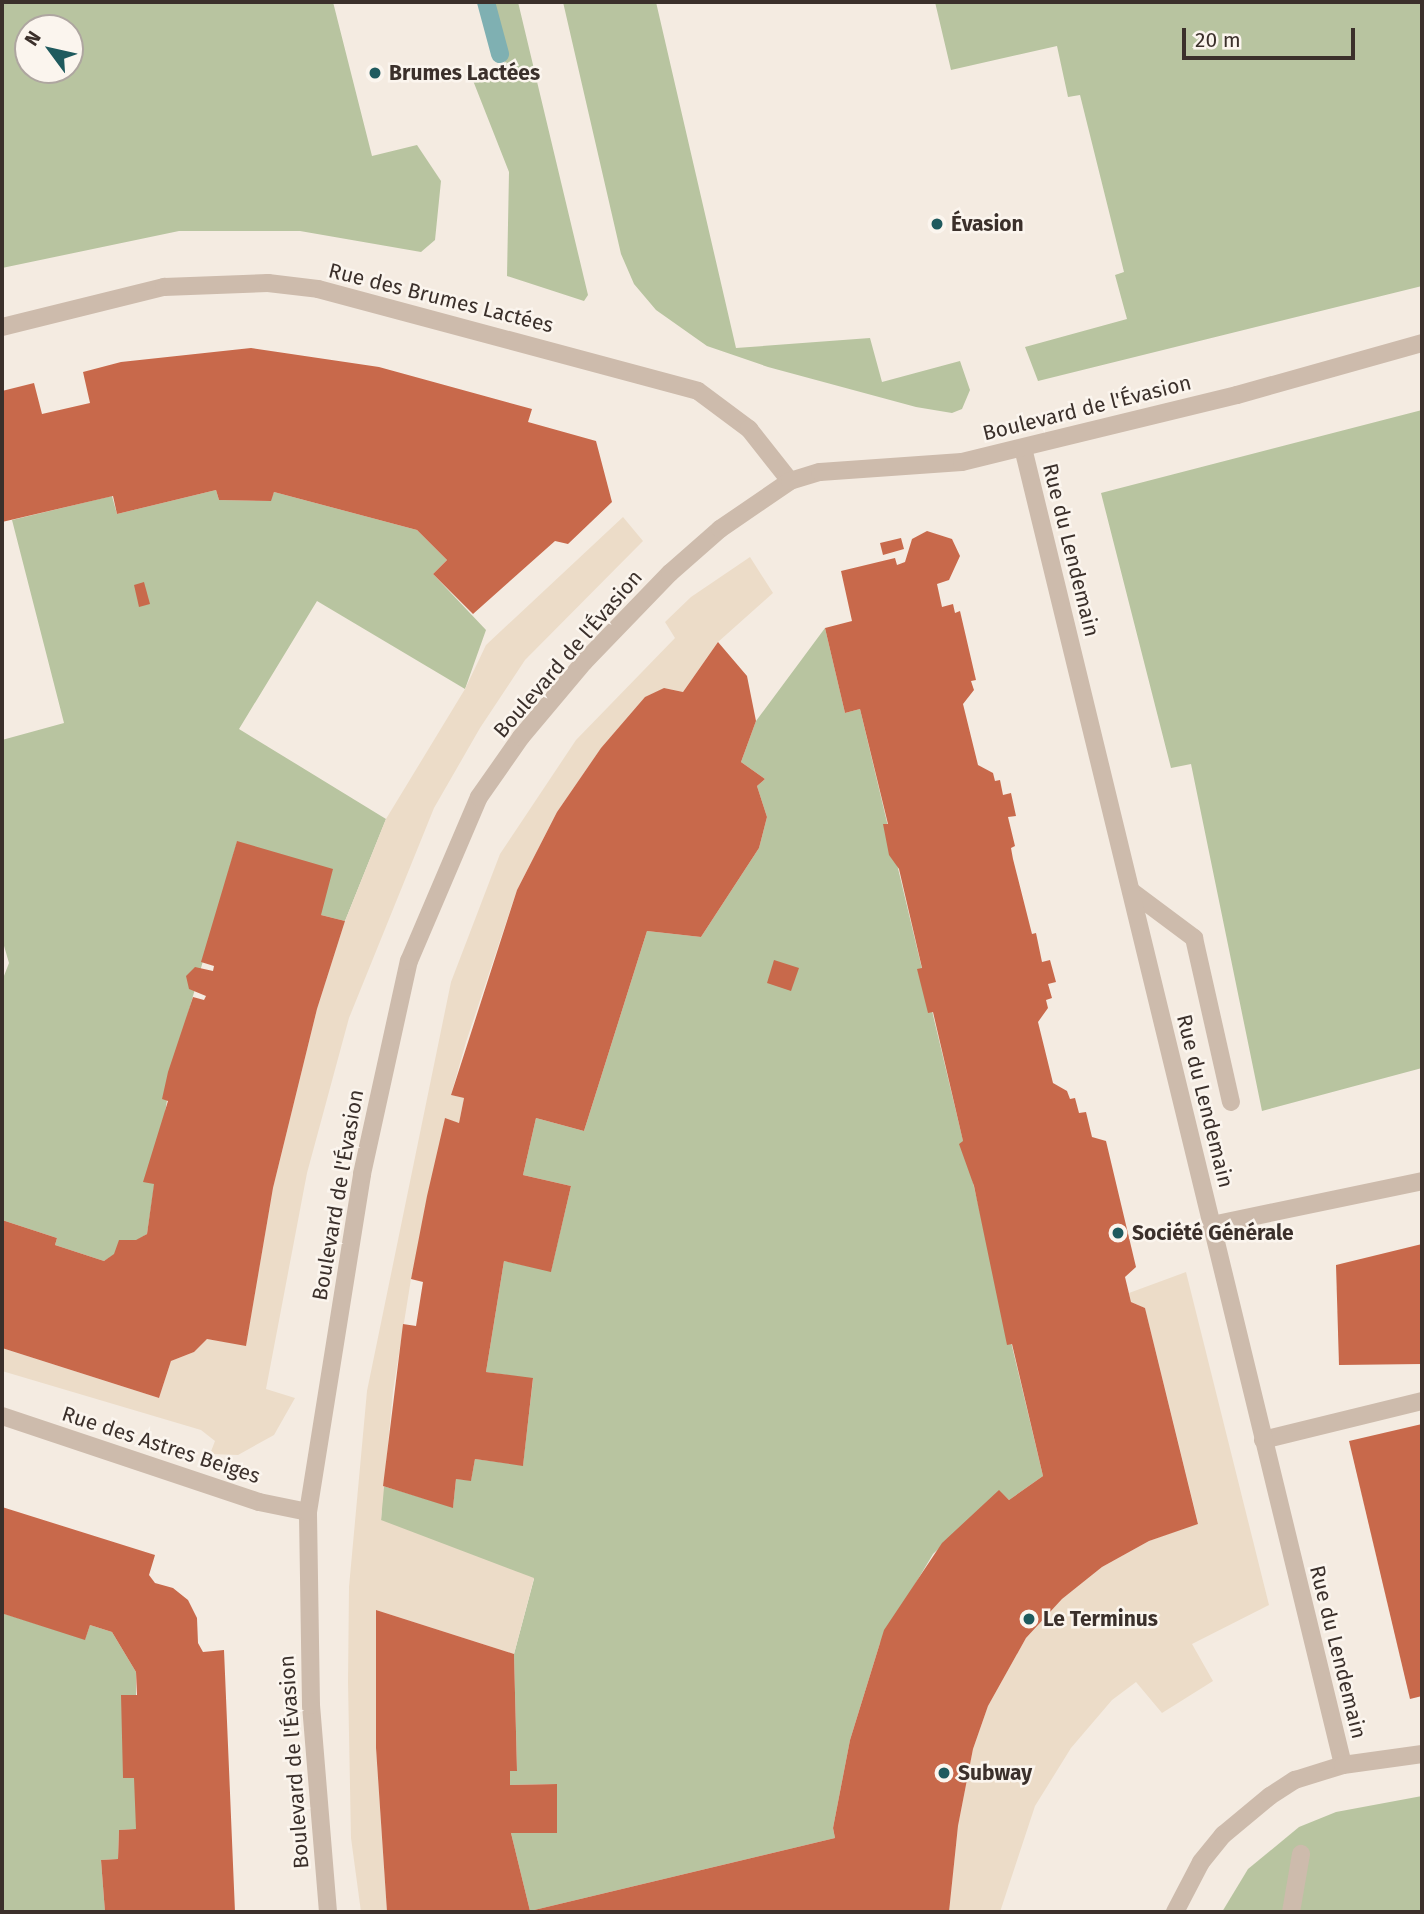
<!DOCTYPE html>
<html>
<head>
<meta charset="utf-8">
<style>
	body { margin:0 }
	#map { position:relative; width:1424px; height:1914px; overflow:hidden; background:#f4ebe1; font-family:"Fira Sans",sans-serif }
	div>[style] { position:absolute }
	.green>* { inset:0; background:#b8c4a0 }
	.plaza>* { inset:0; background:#ecdcc8 }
	.stream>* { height:18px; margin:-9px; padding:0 9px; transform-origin:9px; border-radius:9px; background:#7fb0b2 }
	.building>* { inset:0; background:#c8694b }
	.service>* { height:18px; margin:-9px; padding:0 9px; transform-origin:9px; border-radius:9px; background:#cdbbac }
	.pedestrian>* { height:18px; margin:-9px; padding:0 9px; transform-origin:9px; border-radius:9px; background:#cdbbac }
	.minor>* { height:18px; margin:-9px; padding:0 9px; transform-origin:9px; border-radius:9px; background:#cdbbac }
	.dots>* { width:19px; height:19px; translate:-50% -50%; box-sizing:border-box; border:4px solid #fbf5ee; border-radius:50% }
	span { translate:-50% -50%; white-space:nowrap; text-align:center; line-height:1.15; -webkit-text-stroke:5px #fbf5ee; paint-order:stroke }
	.poi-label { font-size:21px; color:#3b302b; font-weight:700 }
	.left { translate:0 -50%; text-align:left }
	.street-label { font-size:21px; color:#3b302b }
	.frame { position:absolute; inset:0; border:4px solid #3b302b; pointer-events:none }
	.north { position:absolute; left:14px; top:14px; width:70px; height:70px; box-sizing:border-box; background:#fbf5ee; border:2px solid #aea6a0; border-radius:50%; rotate:303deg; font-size:19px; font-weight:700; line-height:28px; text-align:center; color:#3b302b }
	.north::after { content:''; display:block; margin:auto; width:24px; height:32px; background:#1f5a5e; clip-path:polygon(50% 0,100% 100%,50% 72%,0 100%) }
	.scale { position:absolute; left:1182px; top:28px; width:173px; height:32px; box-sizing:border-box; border:4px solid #3b302b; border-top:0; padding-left:9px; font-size:21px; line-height:24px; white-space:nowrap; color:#3b302b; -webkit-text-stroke:5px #fbf5ee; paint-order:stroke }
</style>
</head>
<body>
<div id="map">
	<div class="green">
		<div style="clip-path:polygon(evenodd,2px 2px,333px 2px,372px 156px,417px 145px,441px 181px,435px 240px,421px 252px,300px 231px,179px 231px,2px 268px,2px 2px,70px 28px,70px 70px,28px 70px,28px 28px,70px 28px)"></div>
		<div style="clip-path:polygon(491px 2px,518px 2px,588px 295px,584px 301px,507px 276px,509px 172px,472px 78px,498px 71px,506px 60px)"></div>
		<div style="clip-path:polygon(563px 2px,656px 2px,736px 348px,870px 338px,882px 382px,960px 361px,970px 390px,962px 409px,952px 413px,916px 407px,768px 367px,707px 346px,656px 310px,634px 284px,621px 254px)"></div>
		<div style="clip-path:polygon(935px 2px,1422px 2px,1422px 286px,1038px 381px,1025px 347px,1127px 319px,1115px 275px,1124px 272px,1080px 95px,1068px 97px,1057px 46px,951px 70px)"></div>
		<div style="clip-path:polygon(1422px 410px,1422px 1068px,1262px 1111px,1191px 764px,1171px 768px,1101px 493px)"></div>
		<div style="clip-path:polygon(216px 490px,219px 500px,270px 501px,274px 492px,417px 530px,447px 560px,433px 574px,486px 630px,465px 689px,317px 601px,239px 729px,386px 819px,345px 921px,321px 915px,237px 842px,171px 1073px,147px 1234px,104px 1261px,55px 1245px,57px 1238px,2px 1220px,2px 981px,9px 963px,2px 939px,2px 740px,64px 723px,12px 520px,112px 496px,117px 514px)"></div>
		<div style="clip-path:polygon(825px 628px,845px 713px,860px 709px,1043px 1476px,1009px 1500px,999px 1491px,933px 1554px,880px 1643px,850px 1740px,833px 1828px,835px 1838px,530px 1911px,511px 1833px,557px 1832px,556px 1784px,510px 1785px,510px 1771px,517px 1770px,514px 1654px,534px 1579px,381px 1521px,383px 1486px,453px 1507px,456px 1479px,471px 1480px,475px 1459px,523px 1465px,533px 1379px,486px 1372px,504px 1261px,551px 1271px,571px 1186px,523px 1175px,536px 1118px,584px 1131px,647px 931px,701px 937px,759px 848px,767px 817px,757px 786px,765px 779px,741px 762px,756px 721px)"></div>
		<div style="clip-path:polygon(2px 1607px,5px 1614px,85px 1639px,90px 1625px,112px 1632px,136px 1672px,136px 1829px,119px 1830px,118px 1859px,101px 1860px,105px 1912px,2px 1912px)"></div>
		<div style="clip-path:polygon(1422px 1796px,1422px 1912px,1222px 1912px,1248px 1869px,1299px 1827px,1336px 1812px)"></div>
	</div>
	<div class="plaza">
		<div style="clip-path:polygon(623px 517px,643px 541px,525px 660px,480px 728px,434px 808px,349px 1018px,307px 1173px,266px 1389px,295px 1398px,274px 1435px,238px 1455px,210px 1454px,215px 1441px,201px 1430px,2px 1371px,2px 1348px,159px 1398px,171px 1361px,194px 1352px,207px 1339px,246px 1345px,273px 1188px,317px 1009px,345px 921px,386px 819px,465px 689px,486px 645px)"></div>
		<div style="clip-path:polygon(750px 557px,773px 593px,718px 642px,683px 692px,664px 688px,645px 698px,601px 748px,557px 812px,517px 890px,466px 1042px,451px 1095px,464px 1098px,459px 1123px,445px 1119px,411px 1279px,393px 1391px,381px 1520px,534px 1578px,514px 1654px,376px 1610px,376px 1748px,387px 1912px,361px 1912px,351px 1838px,348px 1682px,349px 1587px,367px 1391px,451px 982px,500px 854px,576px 740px,675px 638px,665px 622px,691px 597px)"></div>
		<div style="clip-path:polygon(1186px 1272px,1269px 1605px,1192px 1644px,1213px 1681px,1162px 1713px,1136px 1682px,1112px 1700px,1071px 1748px,1035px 1806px,1000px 1912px,949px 1912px,958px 1826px,973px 1749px,988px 1706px,1026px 1638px,1062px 1599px,1102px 1567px,1149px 1541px,1198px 1523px,1145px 1308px,1131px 1302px,1129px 1293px)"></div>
	</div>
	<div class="stream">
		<div style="left:486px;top:2px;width:54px;rotate:74.9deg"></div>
	</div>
	<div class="building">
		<div style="clip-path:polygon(251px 348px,379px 367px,532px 409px,528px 422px,596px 441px,612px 502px,568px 544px,555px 541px,473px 614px,433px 574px,447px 560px,417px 530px,274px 492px,271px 501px,219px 500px,216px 490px,117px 514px,113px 496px,2px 522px,2px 391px,34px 383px,42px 414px,90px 403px,83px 372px,121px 362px)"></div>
		<div style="clip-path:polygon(927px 531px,952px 539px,960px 556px,949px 580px,937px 584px,942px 607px,953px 604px,955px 613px,960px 611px,976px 680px,971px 681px,974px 690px,963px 704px,978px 765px,993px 773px,995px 781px,1000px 780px,1003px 795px,1011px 793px,1016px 816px,1008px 817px,1015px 846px,1011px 848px,1013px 859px,1032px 934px,1036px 933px,1042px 962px,1050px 960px,1056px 982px,1048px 984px,1052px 998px,1046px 1000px,1048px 1008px,1038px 1022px,1053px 1083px,1067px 1091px,1070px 1099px,1075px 1098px,1079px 1113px,1086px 1112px,1092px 1137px,1106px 1141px,1136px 1267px,1125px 1277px,1131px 1302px,1145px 1308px,1198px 1524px,1149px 1541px,1102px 1567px,1062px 1599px,1026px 1638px,988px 1706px,973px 1749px,958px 1826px,949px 1912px,387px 1912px,376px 1748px,376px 1610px,514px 1654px,517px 1771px,510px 1771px,510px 1785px,557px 1784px,557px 1833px,511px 1833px,530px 1911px,835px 1838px,833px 1828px,850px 1740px,884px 1630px,942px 1543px,999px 1490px,1009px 1500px,1043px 1476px,1012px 1344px,1007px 1345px,974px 1186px,959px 1144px,963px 1141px,933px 1012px,928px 1013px,917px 969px,922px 968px,899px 869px,889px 855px,883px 824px,888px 824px,860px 709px,845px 713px,825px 628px,852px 621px,841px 571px,895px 558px,897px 565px,905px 562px,912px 539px)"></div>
		<div style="clip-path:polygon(901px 538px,904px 549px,883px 555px,880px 543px)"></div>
		<div style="clip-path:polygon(144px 582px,150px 604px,139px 607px,134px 585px)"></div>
		<div style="clip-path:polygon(718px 642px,747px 676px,756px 721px,741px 762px,765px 779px,757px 786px,767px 817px,759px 848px,701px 937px,647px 931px,584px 1131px,536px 1118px,523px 1175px,571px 1186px,551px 1272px,504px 1261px,486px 1372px,533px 1378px,523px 1466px,475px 1459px,471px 1481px,456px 1479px,453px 1508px,383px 1486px,403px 1324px,416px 1326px,423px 1282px,411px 1279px,427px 1196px,445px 1118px,459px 1123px,464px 1098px,451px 1095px,517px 890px,557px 812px,601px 748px,645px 697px,664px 688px,683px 692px)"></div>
		<div style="clip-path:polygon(237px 841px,333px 869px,321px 915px,345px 921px,317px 1009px,273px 1188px,246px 1346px,207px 1339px,194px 1352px,171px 1361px,159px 1398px,2px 1348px,2px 1220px,57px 1238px,55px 1245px,104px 1261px,114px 1254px,119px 1240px,136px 1240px,147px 1234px,154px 1184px,143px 1182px,168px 1101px,162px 1099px,168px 1072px,193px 997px,204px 1000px,206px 996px,189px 989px,186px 976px,195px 967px,213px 971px,214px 966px,201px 962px)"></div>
		<div style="clip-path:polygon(774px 960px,799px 968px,791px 991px,767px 983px)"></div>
		<div style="clip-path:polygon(1422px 1244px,1422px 1364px,1339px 1365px,1336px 1265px)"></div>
		<div style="clip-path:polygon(1422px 1424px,1422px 1696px,1410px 1699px,1349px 1441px)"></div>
		<div style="clip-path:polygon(2px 1507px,155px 1555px,149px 1575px,155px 1583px,173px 1588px,188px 1600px,197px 1618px,198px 1643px,203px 1652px,224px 1650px,235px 1912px,105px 1912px,101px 1860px,118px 1859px,119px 1830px,136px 1829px,134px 1778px,123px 1778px,121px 1695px,137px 1695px,136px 1672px,112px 1632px,90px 1625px,85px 1640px,4px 1614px)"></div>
	</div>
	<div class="service">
		<div style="left:1131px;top:891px;width:79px;rotate:36.7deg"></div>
		<div style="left:1194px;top:938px;width:168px;rotate:77.3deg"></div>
		<div style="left:1212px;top:1225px;width:215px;rotate:-11.8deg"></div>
		<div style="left:1291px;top:1912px;width:59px;rotate:-80.2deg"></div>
	</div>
	<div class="pedestrian">
		<div style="left:1263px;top:1440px;width:164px;rotate:-13.8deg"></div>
	</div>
	<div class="minor">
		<div style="left:2px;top:327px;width:167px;rotate:-13.9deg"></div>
		<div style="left:164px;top:287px;width:104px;rotate:-2.2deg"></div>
		<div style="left:268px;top:283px;width:50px;rotate:6.8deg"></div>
		<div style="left:318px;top:289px;width:393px;rotate:15deg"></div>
		<div style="left:698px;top:391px;width:64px;rotate:36.7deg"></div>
		<div style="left:749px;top:429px;width:66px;rotate:51.7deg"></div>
		<div style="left:1023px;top:448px;width:1355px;rotate:76.34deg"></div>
		<div style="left:2px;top:1416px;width:271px;rotate:18.5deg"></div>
		<div style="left:259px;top:1502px;width:50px;rotate:11.5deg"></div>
		<div style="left:328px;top:1912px;width:208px;rotate:-94.7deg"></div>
		<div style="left:311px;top:1705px;width:193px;rotate:-90.9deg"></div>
		<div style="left:308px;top:1512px;width:342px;rotate:-80.9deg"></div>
		<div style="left:362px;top:1174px;width:218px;rotate:-77.6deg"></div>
		<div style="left:409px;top:961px;width:178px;rotate:-66.9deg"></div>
		<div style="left:479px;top:797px;width:73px;rotate:-55deg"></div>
		<div style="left:521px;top:737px;width:98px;rotate:-50deg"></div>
		<div style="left:584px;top:662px;width:124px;rotate:-46deg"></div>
		<div style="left:670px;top:573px;width:67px;rotate:-41.3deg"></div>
		<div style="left:720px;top:529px;width:85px;rotate:-34.4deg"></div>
		<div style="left:790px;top:481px;width:31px;rotate:-17deg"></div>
		<div style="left:820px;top:472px;width:142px;rotate:-4deg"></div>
		<div style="left:962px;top:462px;width:283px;rotate:-13.7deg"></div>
		<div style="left:1237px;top:395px;width:192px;rotate:-15.7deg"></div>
		<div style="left:1175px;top:1912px;width:56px;rotate:-62.5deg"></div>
		<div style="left:1201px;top:1862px;width:35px;rotate:-51deg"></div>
		<div style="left:1223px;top:1835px;width:61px;rotate:-39.7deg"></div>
		<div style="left:1270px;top:1796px;width:30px;rotate:-33deg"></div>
		<div style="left:1295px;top:1780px;width:50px;rotate:-17.4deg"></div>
		<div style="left:1343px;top:1765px;width:80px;rotate:-7.9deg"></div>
	</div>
	<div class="dots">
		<div style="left:375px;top:73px;background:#1f5a5e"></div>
		<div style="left:937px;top:224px;background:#1f5a5e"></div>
		<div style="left:1118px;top:1233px;background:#1f5a5e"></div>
		<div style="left:1029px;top:1619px;background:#1f5a5e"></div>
		<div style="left:944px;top:1773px;background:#1f5a5e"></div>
	</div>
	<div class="poi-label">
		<span class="left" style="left:389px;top:73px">Brumes Lactées</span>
		<span class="left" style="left:951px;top:224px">Évasion</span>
		<span class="left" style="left:1132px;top:1233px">Société Générale</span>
		<span class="left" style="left:1043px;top:1619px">Le Terminus</span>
		<span class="left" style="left:958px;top:1773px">Subway</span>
	</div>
	<div class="street-label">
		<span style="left:441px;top:298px;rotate:14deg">Rue des Brumes Lactées</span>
		<span style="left:1087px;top:408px;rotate:-14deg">Boulevard de l'Évasion</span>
		<span style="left:1071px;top:550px;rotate:76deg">Rue du Lendemain</span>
		<span style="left:568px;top:654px;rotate:-49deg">Boulevard de l'Évasion</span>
		<span style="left:1205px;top:1101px;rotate:76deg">Rue du Lendemain</span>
		<span style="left:338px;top:1195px;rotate:-80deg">Boulevard de l'Évasion</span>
		<span style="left:161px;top:1445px;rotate:18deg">Rue des Astres Beiges</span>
		<span style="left:1338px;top:1652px;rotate:76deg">Rue du Lendemain</span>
		<span style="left:294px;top:1762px;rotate:-94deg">Boulevard de l'Évasion</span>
	</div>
	<div class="frame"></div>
	<div class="north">N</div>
	<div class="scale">20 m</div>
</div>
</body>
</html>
